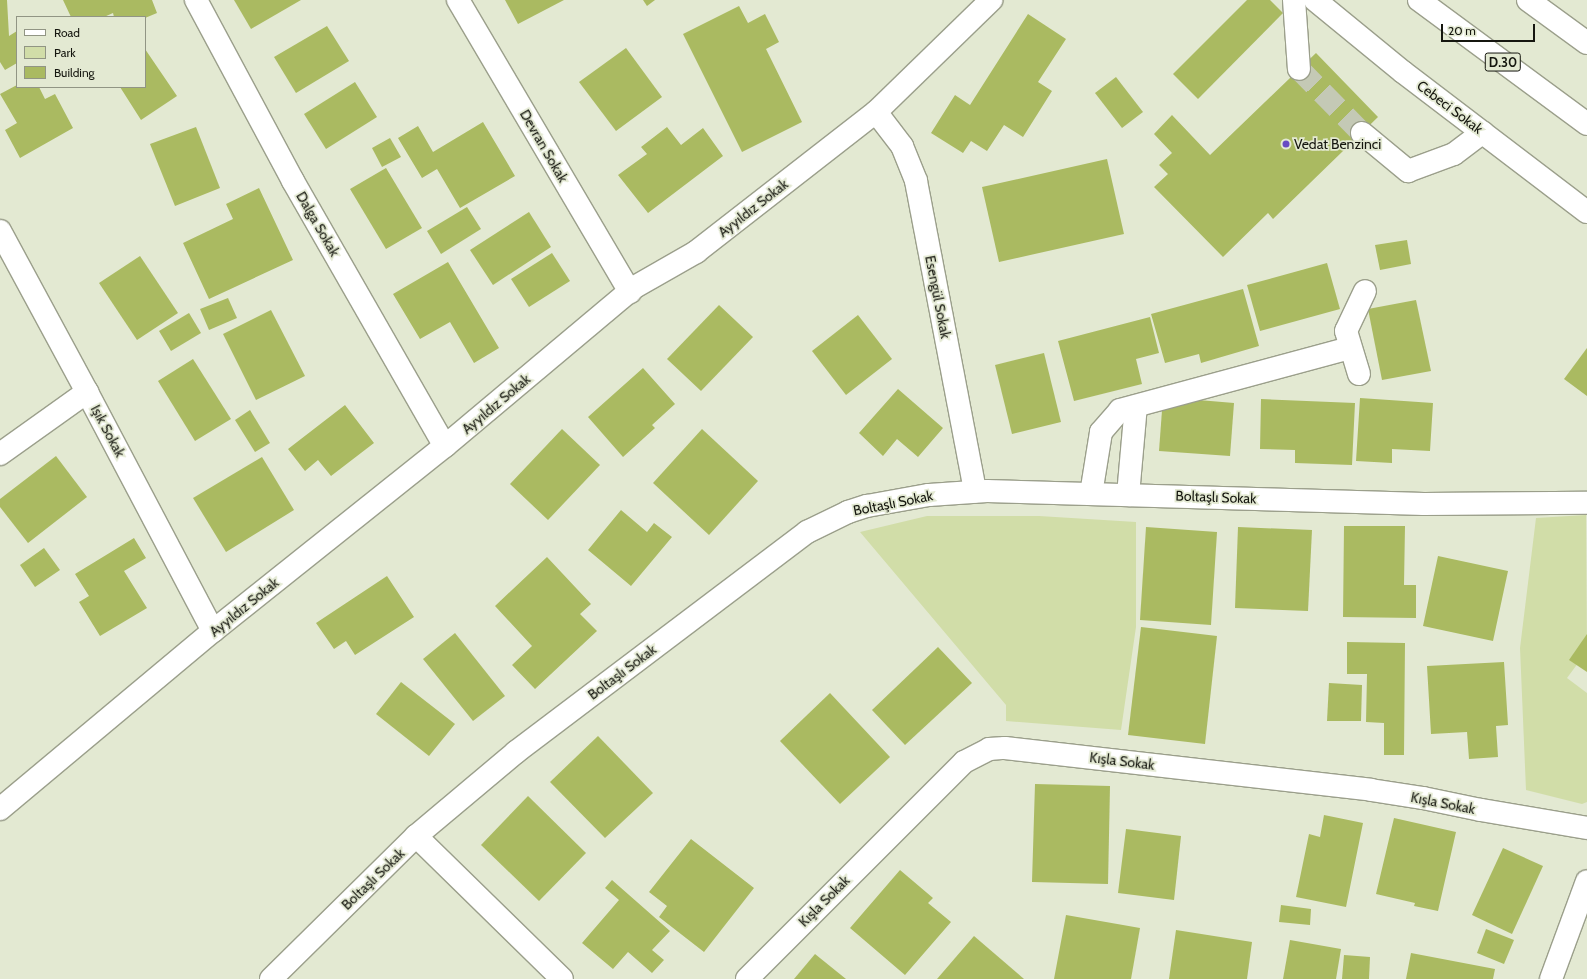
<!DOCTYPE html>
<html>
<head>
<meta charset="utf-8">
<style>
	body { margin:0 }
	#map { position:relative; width:1587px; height:979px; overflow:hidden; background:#e3e9d2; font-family:Cabin,sans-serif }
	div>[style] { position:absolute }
	.green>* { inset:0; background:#d1dda8 }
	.building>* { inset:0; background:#aaba61 }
	.minor-tunnel>* { height:22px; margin-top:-11px; transform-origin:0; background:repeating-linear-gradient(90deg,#c4c9b5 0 22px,transparent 0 33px) }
	.roads { filter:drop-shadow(1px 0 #9b9f8b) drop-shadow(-1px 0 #9b9f8b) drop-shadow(0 1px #9b9f8b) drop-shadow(0 -1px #9b9f8b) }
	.minor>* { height:22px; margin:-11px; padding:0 11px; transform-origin:11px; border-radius:11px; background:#fff }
	.highway>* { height:22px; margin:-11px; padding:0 11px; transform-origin:11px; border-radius:11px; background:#fff }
	.dots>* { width:11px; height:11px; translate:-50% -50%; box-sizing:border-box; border:2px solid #e3e9d2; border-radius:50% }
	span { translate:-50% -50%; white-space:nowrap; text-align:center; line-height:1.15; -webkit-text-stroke:3.5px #e3e9d2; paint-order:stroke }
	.shield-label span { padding:1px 3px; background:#e3e9d2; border:1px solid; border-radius:3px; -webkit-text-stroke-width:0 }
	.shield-label { font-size:13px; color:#15160f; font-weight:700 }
	.street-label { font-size:14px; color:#15160f }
	.poi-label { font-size:14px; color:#15160f }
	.left { translate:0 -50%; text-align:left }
	.legend { position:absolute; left:16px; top:16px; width:130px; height:72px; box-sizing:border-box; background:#e3e9d2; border:1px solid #919584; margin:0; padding:5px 7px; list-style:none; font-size:12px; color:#15160f }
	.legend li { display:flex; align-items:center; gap:8px; height:20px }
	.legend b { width:20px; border:1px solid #919584 }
	.scale { position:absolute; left:1441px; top:24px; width:94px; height:18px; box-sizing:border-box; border:2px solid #15160f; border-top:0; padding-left:5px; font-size:12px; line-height:14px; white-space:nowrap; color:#15160f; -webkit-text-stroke:3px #e3e9d2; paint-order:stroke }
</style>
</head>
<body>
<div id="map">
	<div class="green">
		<div style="clip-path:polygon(1586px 515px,1587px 651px,1567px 678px,1587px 693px,1587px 802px,1582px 804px,1526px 790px,1520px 648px,1536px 518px)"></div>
		<div style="clip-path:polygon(927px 516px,1039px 516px,1136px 522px,1136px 627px,1121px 730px,1006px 721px,1006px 705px,860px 532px)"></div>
	</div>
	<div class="building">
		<div style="clip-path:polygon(0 0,7px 0,9px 36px,17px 31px,17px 63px,5px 70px,0 62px)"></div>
		<div style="clip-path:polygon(63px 0,152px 0,157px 13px,145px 18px,114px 17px,113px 13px,104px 17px,71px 17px)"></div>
		<div style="clip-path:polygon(234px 0,301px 0,251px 29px)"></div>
		<div style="clip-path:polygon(505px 0,564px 0,518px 24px)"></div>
		<div style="clip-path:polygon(643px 0,655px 0,647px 6px)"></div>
		<div style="clip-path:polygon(1247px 0,1270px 0,1283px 13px,1198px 99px,1173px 74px)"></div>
		<div style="clip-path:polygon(739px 6px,748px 23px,765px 14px,779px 42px,766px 49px,802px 122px,742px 152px,683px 34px)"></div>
		<div style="clip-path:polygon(1028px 14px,1066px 39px,1038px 82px,1052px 91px,1023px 137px,1004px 125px,987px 151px,971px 141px,963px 153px,931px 133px,955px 95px,970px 105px)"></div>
		<div style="clip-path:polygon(327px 26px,349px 61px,296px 93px,274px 57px)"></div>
		<div style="clip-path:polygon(626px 48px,662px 97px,616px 131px,579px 82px)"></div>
		<div style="clip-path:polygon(145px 49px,177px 96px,141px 120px,120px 87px,145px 87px)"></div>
		<div style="clip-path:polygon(1316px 53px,1378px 117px,1273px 219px,1268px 213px,1223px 257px,1154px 187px,1168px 174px,1159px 165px,1172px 153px,1154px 134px,1172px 115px,1210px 155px)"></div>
		<div style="clip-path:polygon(1116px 77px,1143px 112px,1122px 128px,1095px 93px)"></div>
		<div style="clip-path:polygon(355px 82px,377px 117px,326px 149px,304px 114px)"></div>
		<div style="clip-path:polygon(17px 85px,17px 87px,39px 87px,45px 99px,55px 94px,73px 128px,20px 158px,5px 130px,17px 123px,0 94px)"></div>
		<div style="clip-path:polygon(483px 122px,515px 176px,460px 208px,437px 169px,422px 178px,398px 138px,418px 126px,433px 152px)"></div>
		<div style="clip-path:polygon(196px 127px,220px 188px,175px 206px,150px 144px)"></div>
		<div style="clip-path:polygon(667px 127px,681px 145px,703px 128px,723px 156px,648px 213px,618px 175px,647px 154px,641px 147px)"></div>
		<div style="clip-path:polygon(390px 138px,401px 157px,382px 167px,372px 148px)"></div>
		<div style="clip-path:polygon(1107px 159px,1124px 234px,999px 262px,982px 187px)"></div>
		<div style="clip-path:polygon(386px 168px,422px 228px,386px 249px,350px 189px)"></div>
		<div style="clip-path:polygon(259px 188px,293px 260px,209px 299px,183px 243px,233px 219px,226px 204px)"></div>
		<div style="clip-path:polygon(467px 207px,481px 229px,441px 254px,427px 231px)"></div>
		<div style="clip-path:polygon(529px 212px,551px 247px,493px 285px,470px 250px)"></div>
		<div style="clip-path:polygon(1407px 240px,1411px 264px,1380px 270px,1375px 245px)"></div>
		<div style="clip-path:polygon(552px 253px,570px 281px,529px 307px,511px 279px)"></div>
		<div style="clip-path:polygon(140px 256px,178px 313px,137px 340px,99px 283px)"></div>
		<div style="clip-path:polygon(448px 262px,499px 348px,474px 363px,450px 322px,420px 339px,393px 294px)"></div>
		<div style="clip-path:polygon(1327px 263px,1340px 309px,1260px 331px,1247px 285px)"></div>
		<div style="clip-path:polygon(1243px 289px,1259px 346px,1201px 363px,1199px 354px,1165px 363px,1151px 314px)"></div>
		<div style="clip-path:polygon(228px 298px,237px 318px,209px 330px,200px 309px)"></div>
		<div style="clip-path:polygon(1416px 300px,1431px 371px,1382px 380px,1368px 309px)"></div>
		<div style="clip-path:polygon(719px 305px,753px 337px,701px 391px,667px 359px)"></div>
		<div style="clip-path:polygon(271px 310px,305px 376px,256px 400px,223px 334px)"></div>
		<div style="clip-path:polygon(189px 313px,201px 333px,171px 351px,159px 331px)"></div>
		<div style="clip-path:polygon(858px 315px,892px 359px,846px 395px,812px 351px)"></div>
		<div style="clip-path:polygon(1150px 317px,1159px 353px,1136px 359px,1142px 384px,1074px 401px,1058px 341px)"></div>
		<div style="clip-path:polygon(1587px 348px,1587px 396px,1564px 379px)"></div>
		<div style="clip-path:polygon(1044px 353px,1061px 422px,1012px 434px,995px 365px)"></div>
		<div style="clip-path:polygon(193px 359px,231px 419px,195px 441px,158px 381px)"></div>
		<div style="clip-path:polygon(643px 368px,675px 404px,652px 425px,655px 428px,623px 457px,588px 417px)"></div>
		<div style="clip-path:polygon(898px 389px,943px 428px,918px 457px,897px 439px,883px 456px,859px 433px)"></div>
		<div style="clip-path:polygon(1163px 397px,1234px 403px,1230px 456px,1159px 451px)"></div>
		<div style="clip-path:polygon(1360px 398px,1433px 403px,1430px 451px,1392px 449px,1392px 463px,1356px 461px)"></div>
		<div style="clip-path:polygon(1261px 399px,1355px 403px,1352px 465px,1295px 463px,1295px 450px,1260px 449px)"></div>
		<div style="clip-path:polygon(345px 405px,374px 443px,331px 476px,318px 460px,305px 471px,288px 449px)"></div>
		<div style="clip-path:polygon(250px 410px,270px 443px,255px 452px,235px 420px)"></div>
		<div style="clip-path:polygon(562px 429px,600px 465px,548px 520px,510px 484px)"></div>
		<div style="clip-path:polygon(702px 429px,758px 481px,709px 535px,653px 483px)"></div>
		<div style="clip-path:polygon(56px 456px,87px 497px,28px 543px,0 507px,0 499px)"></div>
		<div style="clip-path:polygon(262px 457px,294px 510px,226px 552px,193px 498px)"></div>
		<div style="clip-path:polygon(621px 510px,647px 532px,654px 523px,672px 537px,631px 586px,588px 550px)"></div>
		<div style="clip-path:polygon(1344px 526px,1405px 526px,1404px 585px,1416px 585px,1416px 618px,1343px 617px)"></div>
		<div style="clip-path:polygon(1146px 527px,1217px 532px,1211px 625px,1140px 620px)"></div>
		<div style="clip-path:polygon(1238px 527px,1312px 530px,1308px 611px,1235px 608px)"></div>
		<div style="clip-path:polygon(134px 538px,146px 558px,124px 571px,147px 608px,100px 636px,79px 602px,89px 596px,75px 574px)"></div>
		<div style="clip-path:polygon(44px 548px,60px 570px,35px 587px,20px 565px)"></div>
		<div style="clip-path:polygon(1438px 556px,1508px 571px,1493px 641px,1423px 626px)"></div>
		<div style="clip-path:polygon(547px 557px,591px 604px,580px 614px,597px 631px,535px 689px,512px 665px,532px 646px,495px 606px)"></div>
		<div style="clip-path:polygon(387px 576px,414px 617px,355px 655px,346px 641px,334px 649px,316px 623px)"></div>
		<div style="clip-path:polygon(1141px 627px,1217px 636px,1205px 744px,1128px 735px)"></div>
		<div style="clip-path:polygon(455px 633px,505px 696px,473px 721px,423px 659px)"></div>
		<div style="clip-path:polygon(1587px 634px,1587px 672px,1569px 660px)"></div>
		<div style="clip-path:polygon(1347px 642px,1405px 643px,1404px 755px,1384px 755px,1384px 723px,1366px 722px,1367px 674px,1347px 674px)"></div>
		<div style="clip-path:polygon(938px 647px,972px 683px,905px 745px,872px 710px)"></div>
		<div style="clip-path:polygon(1504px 662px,1508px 725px,1496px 726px,1498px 757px,1469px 759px,1467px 732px,1431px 734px,1427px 666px)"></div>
		<div style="clip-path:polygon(401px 682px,455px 724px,429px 756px,376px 714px)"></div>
		<div style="clip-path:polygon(1329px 683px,1362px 685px,1361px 721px,1327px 721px)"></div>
		<div style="clip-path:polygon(830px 693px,890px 757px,840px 804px,780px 741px)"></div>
		<div style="clip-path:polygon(598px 736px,653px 793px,605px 838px,550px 782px)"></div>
		<div style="clip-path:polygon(1035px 784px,1110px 786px,1108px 884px,1032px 882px)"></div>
		<div style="clip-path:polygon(528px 796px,586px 853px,539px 901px,481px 845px)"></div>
		<div style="clip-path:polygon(1324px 815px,1363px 823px,1346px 907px,1296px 897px,1309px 834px,1320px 837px)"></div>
		<div style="clip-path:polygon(1394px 818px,1456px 832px,1438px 911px,1414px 906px,1415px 903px,1376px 894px)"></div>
		<div style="clip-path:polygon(1126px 829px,1181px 836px,1174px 900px,1118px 893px)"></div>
		<div style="clip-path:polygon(691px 839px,754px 888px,704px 952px,659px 917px,667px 906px,649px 892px)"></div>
		<div style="clip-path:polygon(1503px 848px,1543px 866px,1512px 934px,1472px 915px)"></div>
		<div style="clip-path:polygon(900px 870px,933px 898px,928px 903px,951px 922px,905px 975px,850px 928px)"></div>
		<div style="clip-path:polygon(612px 880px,670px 931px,652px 950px,664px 960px,652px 973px,628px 952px,613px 969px,582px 943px,619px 900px,605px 888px)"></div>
		<div style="clip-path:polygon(1281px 905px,1311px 909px,1310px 925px,1279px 922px)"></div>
		<div style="clip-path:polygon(1066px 915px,1140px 928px,1131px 979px,1054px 979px)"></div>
		<div style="clip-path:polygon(1486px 929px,1514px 940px,1504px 964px,1477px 953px)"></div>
		<div style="clip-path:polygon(1176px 930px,1252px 942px,1247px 979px,1169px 979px)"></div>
		<div style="clip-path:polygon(974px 936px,1024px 979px,937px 979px)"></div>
		<div style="clip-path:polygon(1290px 940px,1341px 949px,1336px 979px,1283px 979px)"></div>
		<div style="clip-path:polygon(1411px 953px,1495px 969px,1493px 979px,1406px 979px)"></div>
		<div style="clip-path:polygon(815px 954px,846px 979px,794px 979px)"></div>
		<div style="clip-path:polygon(1344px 955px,1370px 957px,1369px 979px,1342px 979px)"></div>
	</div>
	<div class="minor-tunnel">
		<div style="left:1299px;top:69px;width:90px;rotate:45.5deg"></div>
	</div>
	<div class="roads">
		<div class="minor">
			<div style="left:196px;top:0;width:205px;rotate:61.8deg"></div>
			<div style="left:293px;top:181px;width:305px;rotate:60.2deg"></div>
			<div style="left:458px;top:0;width:339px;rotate:59.5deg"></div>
			<div style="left:1294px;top:0;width:69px;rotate:85.9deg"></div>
			<div style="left:1315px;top:0;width:114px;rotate:39.3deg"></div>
			<div style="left:1403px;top:72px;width:231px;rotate:37.3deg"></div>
			<div style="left:876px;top:112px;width:43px;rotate:52.6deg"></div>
			<div style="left:902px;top:146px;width:38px;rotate:68deg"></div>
			<div style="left:916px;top:181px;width:316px;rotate:79.2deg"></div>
			<div style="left:1362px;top:133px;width:60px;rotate:39.6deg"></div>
			<div style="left:1408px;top:171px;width:49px;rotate:-20.3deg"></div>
			<div style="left:1454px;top:154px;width:36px;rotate:-37deg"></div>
			<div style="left:0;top:231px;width:183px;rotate:61.6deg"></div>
			<div style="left:87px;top:392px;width:270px;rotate:62.2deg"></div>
			<div style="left:1359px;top:374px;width:45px;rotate:-106.8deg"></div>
			<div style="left:1346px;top:331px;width:44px;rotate:-64.6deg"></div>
			<div style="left:0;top:454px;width:107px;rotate:-35.5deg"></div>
			<div style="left:1091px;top:494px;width:63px;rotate:-80.8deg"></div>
			<div style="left:1101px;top:432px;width:29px;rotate:-49deg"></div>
			<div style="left:1120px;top:410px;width:238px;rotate:-15.1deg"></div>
			<div style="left:1128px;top:495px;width:89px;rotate:-84.9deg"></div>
			<div style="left:0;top:809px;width:278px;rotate:-39.9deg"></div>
			<div style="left:213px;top:631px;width:297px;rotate:-38.6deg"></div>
			<div style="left:445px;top:446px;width:246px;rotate:-40deg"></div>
			<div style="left:633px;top:288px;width:73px;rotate:-29.7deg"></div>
			<div style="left:696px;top:252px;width:228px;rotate:-37.9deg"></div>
			<div style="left:876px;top:112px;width:161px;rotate:-44.2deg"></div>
			<div style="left:416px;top:836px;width:204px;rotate:44.4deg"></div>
			<div style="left:271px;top:979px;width:204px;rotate:-44.6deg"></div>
			<div style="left:416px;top:836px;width:131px;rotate:-40deg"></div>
			<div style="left:516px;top:752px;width:365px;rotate:-37.1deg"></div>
			<div style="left:807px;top:532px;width:46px;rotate:-26deg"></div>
			<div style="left:848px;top:512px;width:20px;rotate:-18deg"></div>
			<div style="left:867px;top:506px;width:63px;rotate:-10.1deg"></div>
			<div style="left:929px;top:495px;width:58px;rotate:-3.9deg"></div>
			<div style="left:987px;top:491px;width:437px;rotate:1.7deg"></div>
			<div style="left:1424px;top:504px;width:163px;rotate:-0.4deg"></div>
			<div style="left:747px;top:979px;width:307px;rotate:-45deg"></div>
			<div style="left:964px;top:762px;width:28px;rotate:-27deg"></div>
			<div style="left:989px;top:749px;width:16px;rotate:-4deg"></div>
			<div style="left:1005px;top:748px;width:368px;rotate:6.5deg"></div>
			<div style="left:1371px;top:790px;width:53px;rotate:8.7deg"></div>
			<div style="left:1423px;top:798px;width:59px;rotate:11.7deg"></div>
			<div style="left:1481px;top:810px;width:108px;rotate:9.6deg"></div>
			<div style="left:1551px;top:979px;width:104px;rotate:-69.8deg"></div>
		</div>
		<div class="highway">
			<div style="left:1419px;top:0;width:209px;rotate:36.4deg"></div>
			<div style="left:1528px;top:0;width:73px;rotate:36.1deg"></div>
		</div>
	</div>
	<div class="dots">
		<div style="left:1286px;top:144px;background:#684ac3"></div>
	</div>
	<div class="shield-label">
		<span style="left:1503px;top:62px">D.30</span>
	</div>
	<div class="street-label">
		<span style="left:1450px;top:107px;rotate:37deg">Cebeci Sokak</span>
		<span style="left:544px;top:146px;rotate:60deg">Devran Sokak</span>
		<span style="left:753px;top:208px;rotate:-38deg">Ayyıldız Sokak</span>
		<span style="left:318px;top:224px;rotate:60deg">Dalga Sokak</span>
		<span style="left:938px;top:297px;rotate:79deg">Esengül Sokak</span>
		<span style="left:496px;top:404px;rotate:-40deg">Ayyıldız Sokak</span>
		<span style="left:108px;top:431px;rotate:62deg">Işık Sokak</span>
		<span style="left:1216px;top:497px;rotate:2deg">Boltaşlı Sokak</span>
		<span style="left:893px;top:503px;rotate:-11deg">Boltaşlı Sokak</span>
		<span style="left:244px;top:607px;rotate:-39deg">Ayyıldız Sokak</span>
		<span style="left:622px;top:672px;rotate:-37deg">Boltaşlı Sokak</span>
		<span style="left:1122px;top:761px;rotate:7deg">Kışla Sokak</span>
		<span style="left:1443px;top:803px;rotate:11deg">Kışla Sokak</span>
		<span style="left:373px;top:879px;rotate:-44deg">Boltaşlı Sokak</span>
		<span style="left:824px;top:901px;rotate:-45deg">Kışla Sokak</span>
	</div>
	<div class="poi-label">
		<span class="left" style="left:1294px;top:144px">Vedat Benzinci</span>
	</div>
	<ul class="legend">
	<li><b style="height:5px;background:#fff"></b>Road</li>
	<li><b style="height:11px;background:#d1dda8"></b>Park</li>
	<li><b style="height:11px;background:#aaba61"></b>Building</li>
	</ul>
	<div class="scale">20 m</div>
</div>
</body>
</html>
